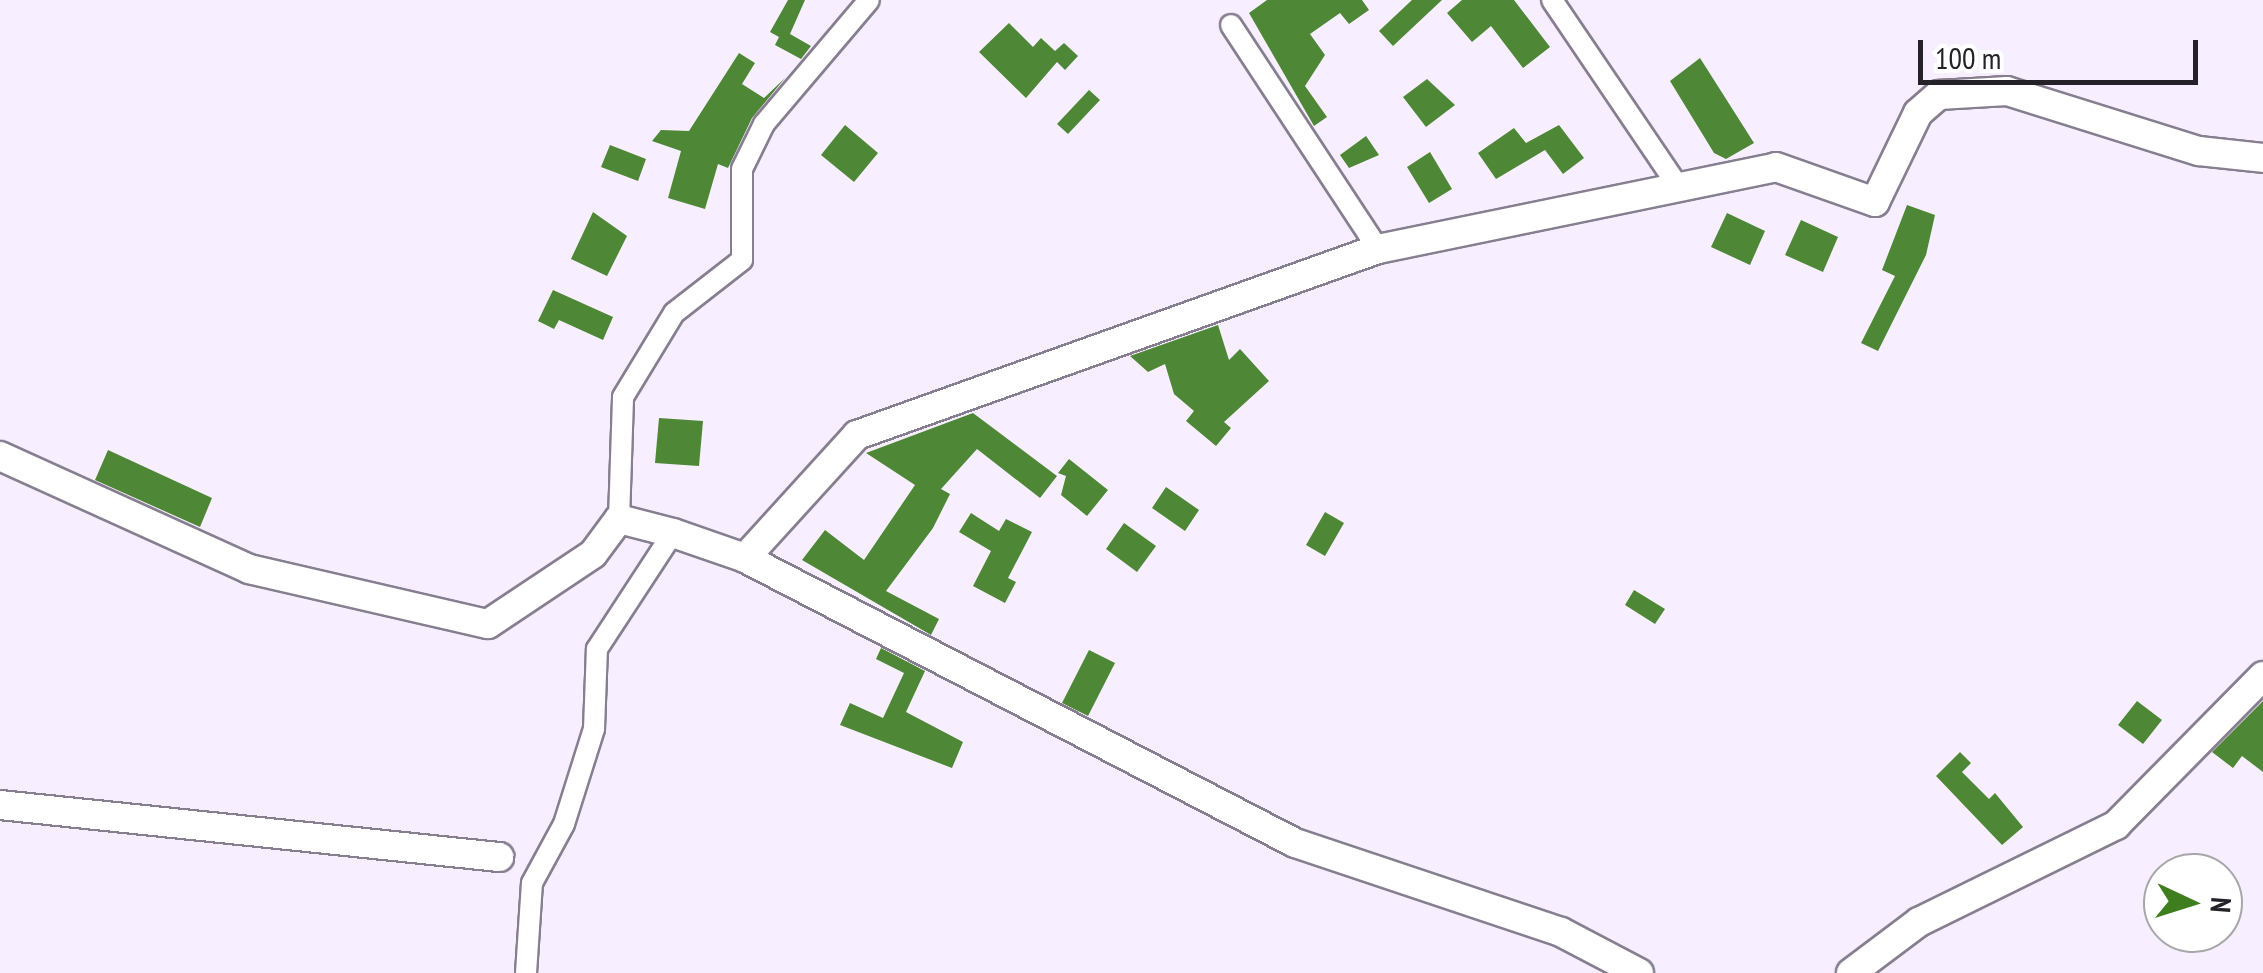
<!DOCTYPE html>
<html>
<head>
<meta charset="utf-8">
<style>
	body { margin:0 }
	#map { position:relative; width:2263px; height:973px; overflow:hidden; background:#f7efff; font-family:"PT Sans Narrow",sans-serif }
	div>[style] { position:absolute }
	.building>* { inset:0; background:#4e8735 }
	.roads { filter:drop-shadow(2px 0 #877e90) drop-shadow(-2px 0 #877e90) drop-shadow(0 2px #877e90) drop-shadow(0 -2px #877e90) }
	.minor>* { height:20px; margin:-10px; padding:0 10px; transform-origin:10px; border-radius:10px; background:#fff }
	.tertiary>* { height:28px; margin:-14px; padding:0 14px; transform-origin:14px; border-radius:14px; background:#fff }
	span { translate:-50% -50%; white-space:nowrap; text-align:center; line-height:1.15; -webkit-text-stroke:8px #fff; paint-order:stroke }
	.north { position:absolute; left:2143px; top:853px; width:100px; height:100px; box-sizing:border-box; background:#fff; border:2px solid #a7a6a9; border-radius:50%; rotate:94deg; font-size:28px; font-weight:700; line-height:40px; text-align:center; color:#242128 }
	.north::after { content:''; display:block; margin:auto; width:35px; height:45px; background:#3e7e1e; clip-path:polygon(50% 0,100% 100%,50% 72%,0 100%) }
	.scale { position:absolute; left:1918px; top:40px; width:280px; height:45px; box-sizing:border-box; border:5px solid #242128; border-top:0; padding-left:12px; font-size:30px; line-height:35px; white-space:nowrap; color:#242128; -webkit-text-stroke:8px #fff; paint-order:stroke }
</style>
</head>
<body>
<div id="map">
	<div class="building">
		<div style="clip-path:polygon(788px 0,805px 0,790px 34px,811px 46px,801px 59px,775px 45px,779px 37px,770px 32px)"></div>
		<div style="clip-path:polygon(1267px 0,1362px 0,1369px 10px,1349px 24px,1340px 13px,1310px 34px,1325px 55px,1305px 86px,1327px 117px,1314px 126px,1249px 13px)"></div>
		<div style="clip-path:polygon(1412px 0,1442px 0,1393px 46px,1379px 31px)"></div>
		<div style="clip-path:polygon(1462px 0,1514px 0,1550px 47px,1523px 68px,1491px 26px,1472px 42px,1447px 13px)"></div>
		<div style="clip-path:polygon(1009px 23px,1033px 47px,1041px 38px,1055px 51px,1064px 43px,1078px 56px,1065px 70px,1057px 62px,1026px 98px,979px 52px)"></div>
		<div style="clip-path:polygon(739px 53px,755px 63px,742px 84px,764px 98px,785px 78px,752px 118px,728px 168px,718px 164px,705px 209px,668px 198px,681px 151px,652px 141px,661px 130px,689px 131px)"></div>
		<div style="clip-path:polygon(1700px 58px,1754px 143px,1726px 159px,1714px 153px,1670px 81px)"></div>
		<div style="clip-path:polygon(1427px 79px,1455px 105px,1426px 127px,1403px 97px)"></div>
		<div style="clip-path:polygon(1089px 90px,1100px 100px,1068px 134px,1057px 124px)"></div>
		<div style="clip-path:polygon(845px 125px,878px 153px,854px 182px,821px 155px)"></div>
		<div style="clip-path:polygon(1559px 125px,1584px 158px,1563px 174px,1545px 150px,1496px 179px,1478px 153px,1514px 128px,1526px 143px)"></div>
		<div style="clip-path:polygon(1366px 136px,1379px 155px,1349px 168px,1340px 155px)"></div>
		<div style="clip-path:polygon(610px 145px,646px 159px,638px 181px,601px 167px)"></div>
		<div style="clip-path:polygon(1430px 152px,1452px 189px,1429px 203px,1407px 167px)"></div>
		<div style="clip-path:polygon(1907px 205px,1935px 215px,1926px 255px,1878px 351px,1861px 343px,1895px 276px,1882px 270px)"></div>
		<div style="clip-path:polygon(593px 212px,627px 236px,607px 276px,571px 259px)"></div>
		<div style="clip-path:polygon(1727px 213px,1765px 231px,1750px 265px,1711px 247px)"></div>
		<div style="clip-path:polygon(1801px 220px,1838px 237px,1823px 272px,1785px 255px)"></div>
		<div style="clip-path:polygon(553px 290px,613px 317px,603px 340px,559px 320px,554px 329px,538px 321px)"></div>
		<div style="clip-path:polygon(1218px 325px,1229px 360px,1240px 349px,1269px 381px,1224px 422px,1231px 428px,1216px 446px,1186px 421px,1194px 411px,1174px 394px,1165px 364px,1148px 372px,1130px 356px)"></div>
		<div style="clip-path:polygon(973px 413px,1057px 476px,1040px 498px,977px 449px,941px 489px,950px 494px,933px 528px,886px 591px,939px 619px,931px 635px,802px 560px,825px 530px,864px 560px,915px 485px,866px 453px)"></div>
		<div style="clip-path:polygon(659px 418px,703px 421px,699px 466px,655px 463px)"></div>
		<div style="clip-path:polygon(108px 450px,212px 498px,200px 527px,95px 480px)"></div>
		<div style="clip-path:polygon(1069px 459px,1108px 490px,1087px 516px,1061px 495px,1066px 476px,1058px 473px)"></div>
		<div style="clip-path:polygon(1166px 487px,1199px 510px,1185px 531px,1152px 508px)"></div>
		<div style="clip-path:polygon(1325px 512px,1344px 523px,1325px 556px,1306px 545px)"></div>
		<div style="clip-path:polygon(971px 513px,999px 531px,1006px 519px,1032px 532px,1008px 578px,1016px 582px,1005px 603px,973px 586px,991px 551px,959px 532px)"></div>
		<div style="clip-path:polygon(1124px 523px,1156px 546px,1137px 572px,1106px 549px)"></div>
		<div style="clip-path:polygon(1634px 590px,1665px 609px,1655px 624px,1625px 605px)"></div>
		<div style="clip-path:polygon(881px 648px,925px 671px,906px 712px,963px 742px,952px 768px,840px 725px,850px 703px,883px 718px,904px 673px,876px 659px)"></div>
		<div style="clip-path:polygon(1089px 650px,1115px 663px,1088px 716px,1062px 703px)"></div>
		<div style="clip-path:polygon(2137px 701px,2162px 720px,2143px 744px,2118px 725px)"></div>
		<div style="clip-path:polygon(2263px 701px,2263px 772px,2242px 756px,2233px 768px,2212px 752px)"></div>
		<div style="clip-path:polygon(1960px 752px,1971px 763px,1962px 772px,1989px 799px,1995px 793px,2023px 827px,2002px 845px,1936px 776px)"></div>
	</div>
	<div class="roads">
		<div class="minor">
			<div style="left:1552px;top:0;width:228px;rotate:55.9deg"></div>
			<div style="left:1231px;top:25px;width:268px;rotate:56.7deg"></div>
			<div style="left:619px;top:519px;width:122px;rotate:-88.1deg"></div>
			<div style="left:623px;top:397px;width:98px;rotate:-58.7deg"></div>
			<div style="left:674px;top:313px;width:86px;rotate:-37.9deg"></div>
			<div style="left:742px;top:260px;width:91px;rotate:-90deg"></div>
			<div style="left:742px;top:169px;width:50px;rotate:-63.9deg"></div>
			<div style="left:764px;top:124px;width:162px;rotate:-49.7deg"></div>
			<div style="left:526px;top:973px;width:90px;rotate:-86.2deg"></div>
			<div style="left:532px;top:883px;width:67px;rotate:-61.5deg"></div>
			<div style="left:564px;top:824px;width:100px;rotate:-72.5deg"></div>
			<div style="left:594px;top:729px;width:80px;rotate:-87.9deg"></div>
			<div style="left:597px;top:649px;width:139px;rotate:-56.8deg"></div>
		</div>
		<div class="tertiary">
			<div style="left:0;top:456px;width:273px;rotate:24.4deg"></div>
			<div style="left:249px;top:569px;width:245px;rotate:13deg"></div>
			<div style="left:488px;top:624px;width:126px;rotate:-33.7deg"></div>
			<div style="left:593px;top:554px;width:44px;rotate:-53.4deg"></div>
			<div style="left:619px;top:519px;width:56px;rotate:14.5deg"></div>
			<div style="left:673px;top:533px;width:76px;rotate:19.1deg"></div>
			<div style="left:745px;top:558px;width:619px;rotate:27.39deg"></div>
			<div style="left:1295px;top:843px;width:280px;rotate:18.5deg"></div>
			<div style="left:1561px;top:932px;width:88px;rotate:27.7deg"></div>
			<div style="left:745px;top:558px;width:166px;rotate:-47.7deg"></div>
			<div style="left:857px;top:435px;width:553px;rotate:-19.65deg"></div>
			<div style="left:1378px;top:249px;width:406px;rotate:-11.6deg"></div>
			<div style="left:1776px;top:167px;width:105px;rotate:19.5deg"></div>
			<div style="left:1875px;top:202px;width:99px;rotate:-64.2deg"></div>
			<div style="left:1918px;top:113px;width:28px;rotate:-41deg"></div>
			<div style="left:1939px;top:95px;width:68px;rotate:-3.4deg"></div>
			<div style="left:2007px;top:91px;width:201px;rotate:17.4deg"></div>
			<div style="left:2199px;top:151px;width:64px;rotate:6.2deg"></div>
			<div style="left:0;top:805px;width:502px;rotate:5.95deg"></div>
			<div style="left:1851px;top:973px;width:85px;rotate:-36.9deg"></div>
			<div style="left:1919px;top:922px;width:220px;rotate:-26.2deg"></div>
			<div style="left:2116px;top:825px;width:209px;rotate:-45.4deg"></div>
		</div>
	</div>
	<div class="north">N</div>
	<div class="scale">100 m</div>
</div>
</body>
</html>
